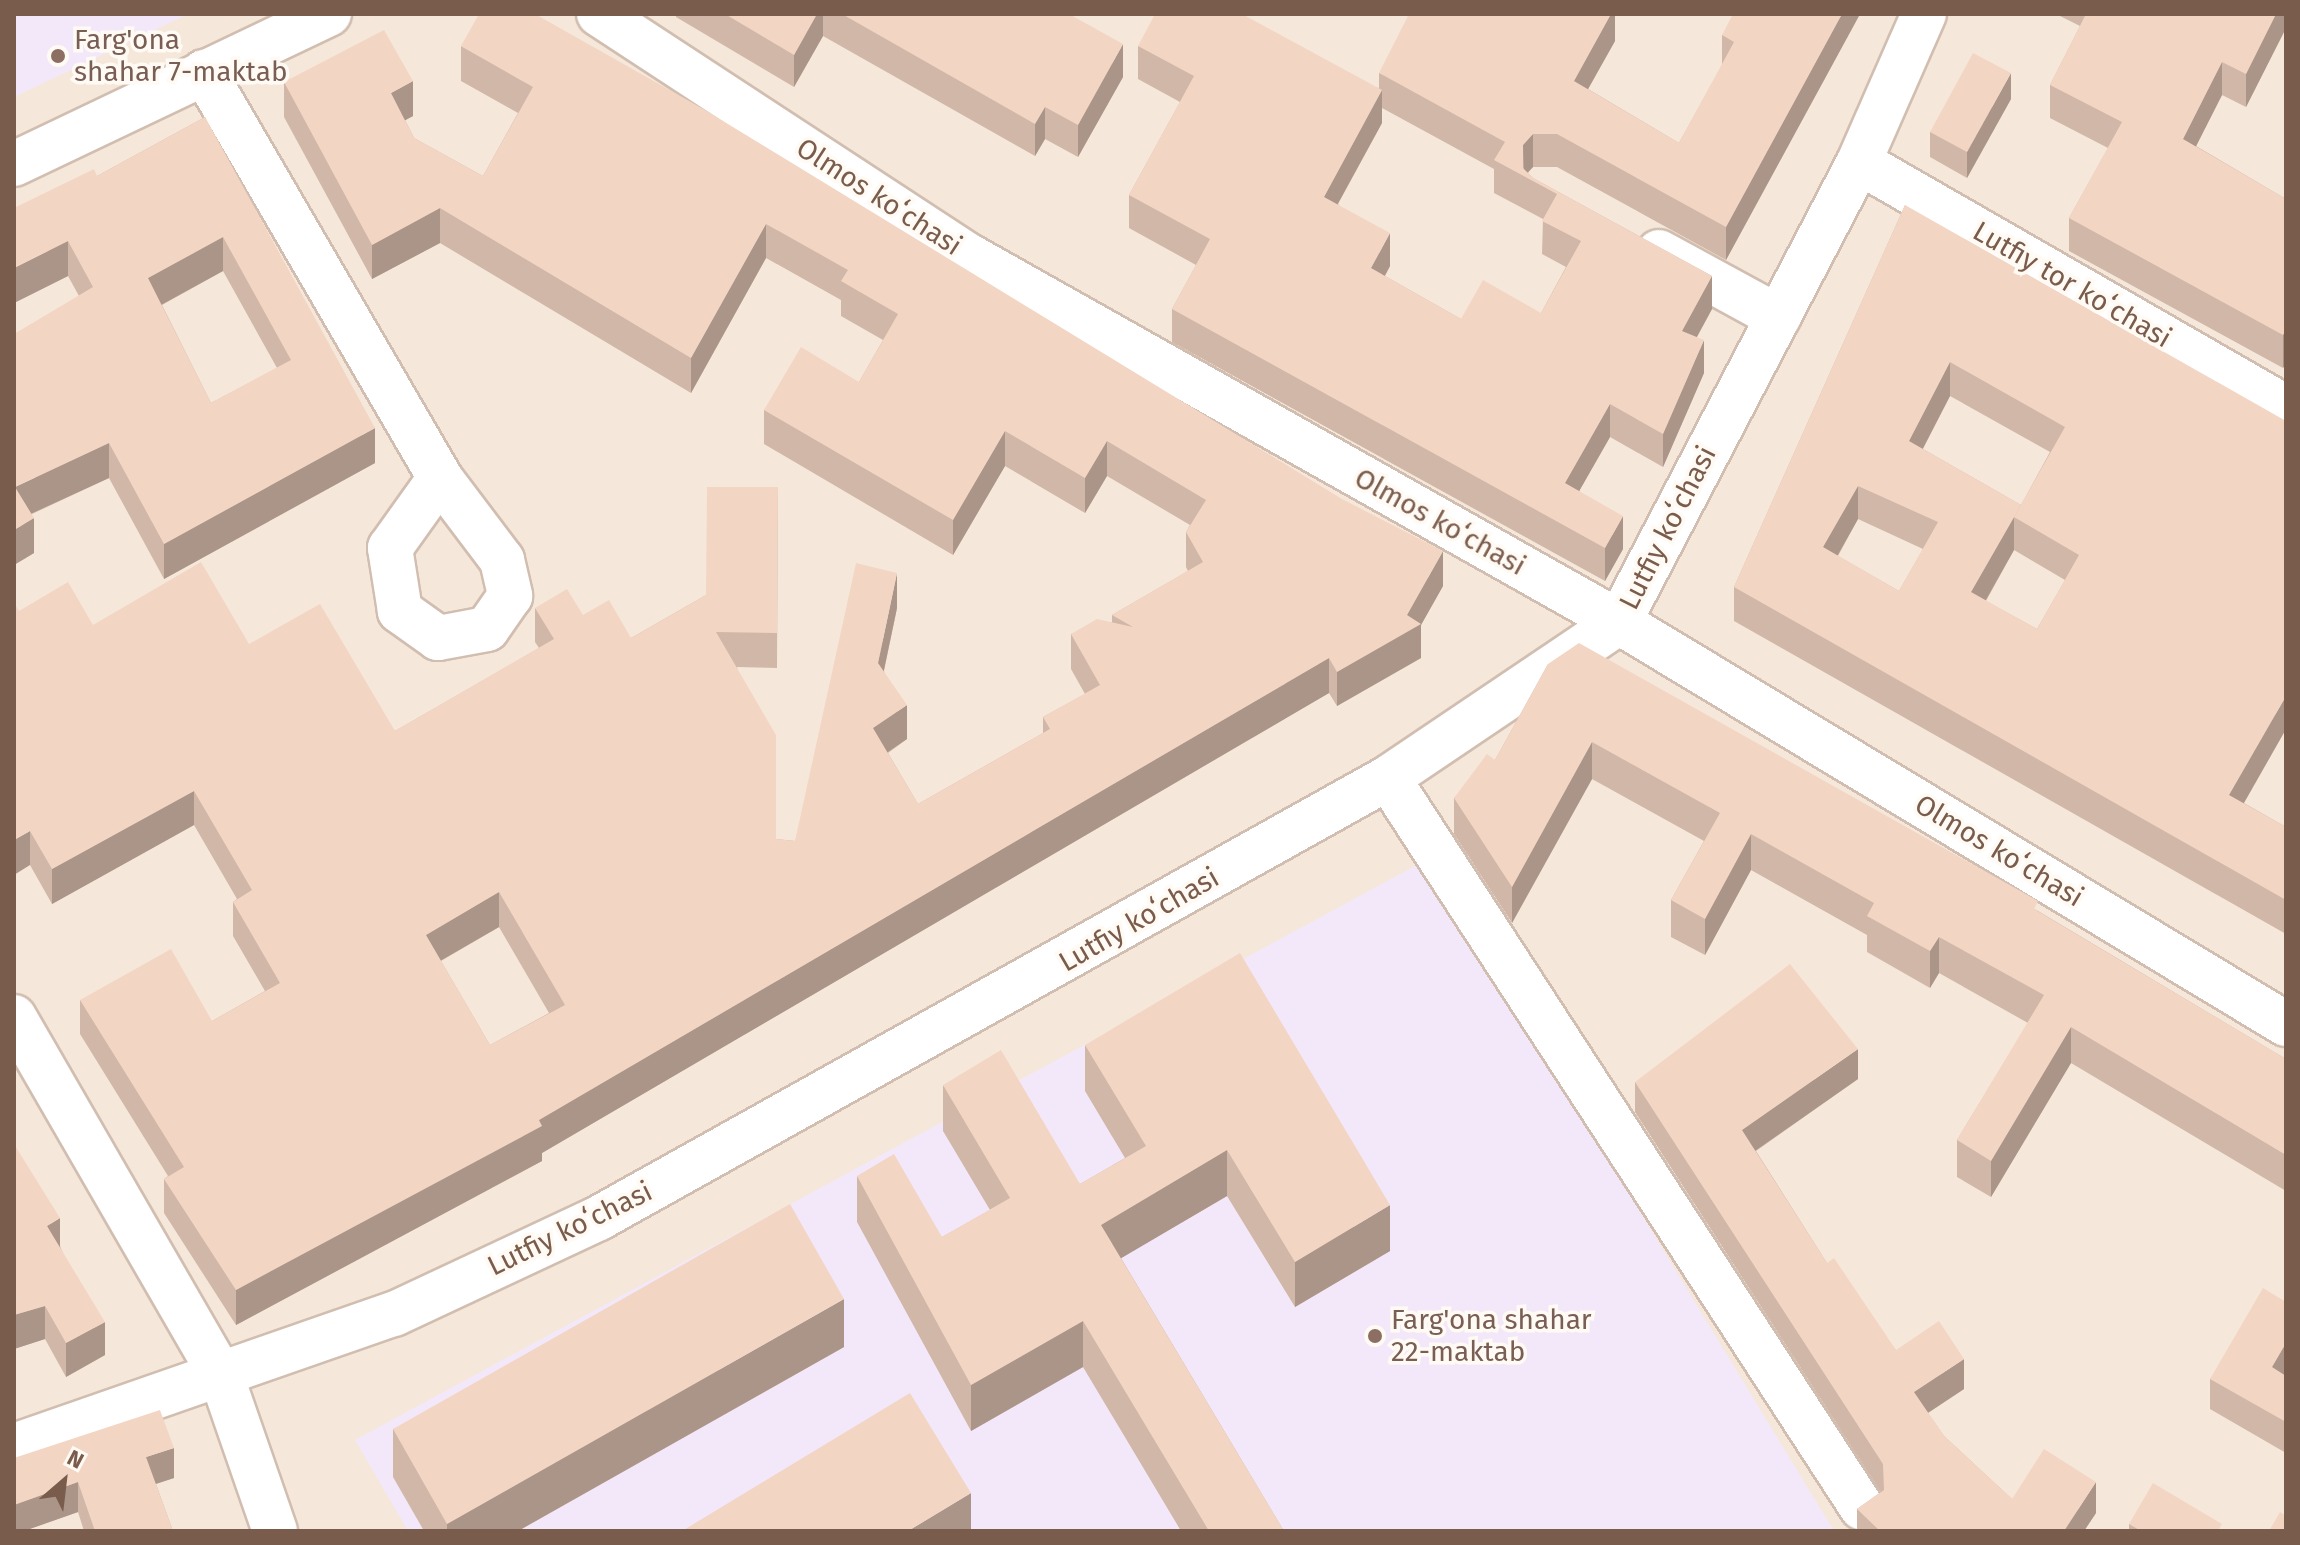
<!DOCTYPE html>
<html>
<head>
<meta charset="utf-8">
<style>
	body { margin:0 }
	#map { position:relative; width:2300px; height:1545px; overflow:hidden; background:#fdf6ec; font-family:"Fira Sans",sans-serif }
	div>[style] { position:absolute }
	.residential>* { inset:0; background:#f5e8da }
	.education>* { inset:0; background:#f3e8fa }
	.roads { filter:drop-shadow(2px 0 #d1beb0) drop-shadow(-2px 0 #d1beb0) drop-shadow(0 2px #d1beb0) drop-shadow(0 -2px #d1beb0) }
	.minor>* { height:44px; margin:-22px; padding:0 22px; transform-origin:22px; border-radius:22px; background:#fff }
	.wall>* { inset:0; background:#d1b7a8 }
	.shaded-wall>* { inset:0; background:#aa9588 }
	.building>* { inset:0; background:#f3d5c3 }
	.dots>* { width:22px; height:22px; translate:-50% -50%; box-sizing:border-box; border:4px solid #fffaf3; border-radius:50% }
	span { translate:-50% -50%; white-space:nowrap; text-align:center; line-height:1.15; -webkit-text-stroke:7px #fffaf3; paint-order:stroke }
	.education-label { font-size:28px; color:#785e54 }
	.left { translate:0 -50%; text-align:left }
	.street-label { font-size:28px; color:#7a5c4d }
	.frame { position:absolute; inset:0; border:16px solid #7a5c4d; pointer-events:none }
	.north { position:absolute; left:24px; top:1441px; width:80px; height:80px; -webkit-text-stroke:6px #fffaf3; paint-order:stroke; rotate:28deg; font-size:22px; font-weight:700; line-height:32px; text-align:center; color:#7a5c4d }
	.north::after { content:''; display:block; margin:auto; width:28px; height:36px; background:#7a5c4d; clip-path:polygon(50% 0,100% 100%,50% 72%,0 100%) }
</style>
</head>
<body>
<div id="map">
	<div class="residential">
		<div style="clip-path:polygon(14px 14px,2286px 14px,2286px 1531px,14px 1531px)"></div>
	</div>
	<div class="education">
		<div style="clip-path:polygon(14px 14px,188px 14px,14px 97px)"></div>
		<div style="clip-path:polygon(1426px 860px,1834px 1531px,408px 1531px,355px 1440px)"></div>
	</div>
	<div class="roads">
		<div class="minor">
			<div style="left:599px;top:14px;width:442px;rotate:33.2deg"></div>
			<div style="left:969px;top:256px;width:746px;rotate:29.38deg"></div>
			<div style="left:1619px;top:622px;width:779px;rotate:31.08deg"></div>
			<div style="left:204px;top:72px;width:470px;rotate:59.8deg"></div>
			<div style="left:440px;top:478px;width:103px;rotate:52.9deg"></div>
			<div style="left:502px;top:560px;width:37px;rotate:77deg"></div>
			<div style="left:510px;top:596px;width:40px;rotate:124.9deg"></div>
			<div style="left:487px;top:629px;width:50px;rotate:169.6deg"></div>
			<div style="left:438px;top:638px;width:47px;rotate:-144.6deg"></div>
			<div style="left:400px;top:611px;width:64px;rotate:-99deg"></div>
			<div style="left:390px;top:548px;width:86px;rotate:-54.5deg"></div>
			<div style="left:1859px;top:162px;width:493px;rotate:29.9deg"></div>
			<div style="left:14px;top:164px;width:349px;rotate:-25.5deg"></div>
			<div style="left:1659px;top:252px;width:136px;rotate:28.6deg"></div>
			<div style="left:1388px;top:778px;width:870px;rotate:57deg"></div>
			<div style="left:14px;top:1017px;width:414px;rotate:60deg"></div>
			<div style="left:221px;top:1375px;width:165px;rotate:70.9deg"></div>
			<div style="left:14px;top:1446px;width:402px;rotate:-19.2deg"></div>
			<div style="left:394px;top:1314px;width:226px;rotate:-25.1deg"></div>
			<div style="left:599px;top:1218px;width:903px;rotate:-29.15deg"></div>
			<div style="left:1388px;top:778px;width:279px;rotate:-34deg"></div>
			<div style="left:1619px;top:622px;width:519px;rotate:-62.45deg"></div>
			<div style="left:1859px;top:162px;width:162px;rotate:-66.3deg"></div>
		</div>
	</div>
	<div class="wall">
		<div style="clip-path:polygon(676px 14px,1069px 14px,1123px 77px,1078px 157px,1045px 139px,1035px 156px,823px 36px,794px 87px,676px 17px)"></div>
		<div style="clip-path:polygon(evenodd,1615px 14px,1615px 41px,1588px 89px,1679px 143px,1722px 65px,1722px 35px,1860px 14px,1726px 260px,1557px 167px,1533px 167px,1528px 173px,1533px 178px,1712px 276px,1712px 309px,1697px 337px,1704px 373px,1663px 467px,1610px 437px,1579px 491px,1623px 549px,1605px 581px,1172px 342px,1172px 309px,1196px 265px,1129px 228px,1129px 195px,1180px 102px,1138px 79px,1138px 46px,1379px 88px,1379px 73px,1615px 14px,1382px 108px,1494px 169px,1494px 193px,1543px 219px,1542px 254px,1566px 267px,1541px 313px,1461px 319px,1385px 276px,1390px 266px,1338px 204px,1382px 123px,1382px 108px)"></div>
		<div style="clip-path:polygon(2056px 14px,2286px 14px,2286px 28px,2246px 107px,2222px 95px,2196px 146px,2286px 199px,2286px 363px,2283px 368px,2069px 251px,2069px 218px,2108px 148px,2050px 118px,2050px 85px,2080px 26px)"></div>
		<div style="clip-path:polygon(evenodd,461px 46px,1443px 586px,1421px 625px,1421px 658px,1337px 706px,1329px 693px,542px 1153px,542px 1161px,236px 1325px,164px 1213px,164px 1179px,168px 1176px,80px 1034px,80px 1000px,212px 1021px,265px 991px,233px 936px,233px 902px,237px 899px,194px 825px,52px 904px,30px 865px,19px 611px,93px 625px,249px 644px,395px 731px,539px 648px,535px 642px,535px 608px,583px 615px,631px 638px,706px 595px,778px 487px,777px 668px,737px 667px,776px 839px,795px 841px,897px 608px,884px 671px,907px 739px,888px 753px,918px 804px,1043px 733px,1043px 717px,1085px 694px,1071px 669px,1071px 634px,1112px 622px,1112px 615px,1188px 571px,1186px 567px,1186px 532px,1190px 525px,1107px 476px,1085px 513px,1005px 466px,953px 555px,764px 444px,764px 410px,859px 382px,883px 340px,841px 316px,841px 300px,766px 258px,691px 393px,440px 243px,372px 279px,284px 117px,284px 82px,413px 116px,405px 120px,414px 138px,483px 176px,518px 113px,461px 81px,461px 46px,499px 927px,549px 1013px,490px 1045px,441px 961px,499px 927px)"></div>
		<div style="clip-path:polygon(2011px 99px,1967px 178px,1930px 157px,1930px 132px)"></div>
		<div style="clip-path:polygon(evenodd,205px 117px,375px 463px,164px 579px,109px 478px,32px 514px,34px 553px,14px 565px,79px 296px,68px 276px,14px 303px,97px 176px,205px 117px,223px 271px,277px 368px,211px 403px,162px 305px,223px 271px)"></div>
		<div style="clip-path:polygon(evenodd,1905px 205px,2286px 729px,2244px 803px,2286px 827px,2286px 934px,1734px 621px,1734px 587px,1905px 205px,1950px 396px,2050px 452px,2021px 505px,1923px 449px,1950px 396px,1905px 205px,1858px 519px,1923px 549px,1899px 591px,1838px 556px,1858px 519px,1905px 205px,2014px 550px,2065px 580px,2037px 629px,1986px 601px,2014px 550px)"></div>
		<div style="clip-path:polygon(1548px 664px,2038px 911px,2286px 1059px,2286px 1191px,2071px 1063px,1991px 1197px,1957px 1177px,1957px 1140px,2028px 1023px,1939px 973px,1930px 988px,1867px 952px,1867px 935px,1751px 870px,1705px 955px,1671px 937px,1671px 900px,1704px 841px,1592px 779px,1512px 923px,1454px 834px,1454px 798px,1495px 760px)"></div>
		<div style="clip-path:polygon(1085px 1045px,1390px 1251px,1295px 1307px,1227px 1196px,1121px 1258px,1284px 1531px,1181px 1531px,1083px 1367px,971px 1431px,857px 1222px,857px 1176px,942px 1237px,990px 1210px,943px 1131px,943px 1085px,1080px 1184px,1125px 1158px,1085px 1091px)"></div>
		<div style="clip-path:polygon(1858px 1079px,1756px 1151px,1827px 1263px,1896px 1350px,1964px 1389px,1928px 1413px,1944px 1436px,2012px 1499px,2096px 1513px,2084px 1531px,1857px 1531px,1857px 1509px,1881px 1492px,1635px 1112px,1635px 1082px)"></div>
		<div style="clip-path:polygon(14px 1144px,60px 1246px,105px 1355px,66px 1377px,45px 1339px,14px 1349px)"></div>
		<div style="clip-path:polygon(2286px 1302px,2285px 1375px,2286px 1453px,2210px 1409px,2210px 1379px)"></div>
		<div style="clip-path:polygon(844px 1347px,518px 1531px,424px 1531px,393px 1477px,393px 1429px)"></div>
		<div style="clip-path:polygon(14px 1458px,174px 1478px,156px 1484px,173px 1531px,84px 1531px,78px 1512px,24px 1531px,14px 1531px)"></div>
		<div style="clip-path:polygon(2129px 1524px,2222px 1531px,2129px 1531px)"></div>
	</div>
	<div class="shaded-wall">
		<div style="clip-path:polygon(817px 14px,823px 14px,823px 36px,794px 87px,794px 55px)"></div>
		<div style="clip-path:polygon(1611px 14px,1615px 14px,1615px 41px,1574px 114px,1574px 81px)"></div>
		<div style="clip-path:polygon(1842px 14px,1860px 14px,1726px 260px,1726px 227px)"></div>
		<div style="clip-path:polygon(2276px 14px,2286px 14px,2286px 28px,2246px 107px,2246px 74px)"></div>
		<div style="clip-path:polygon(1123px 44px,1123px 77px,1078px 157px,1078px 125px)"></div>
		<div style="clip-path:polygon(2222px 62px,2222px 95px,2183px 172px,2183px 139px)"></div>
		<div style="clip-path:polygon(2011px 73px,2011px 99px,1967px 178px,1967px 152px)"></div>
		<div style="clip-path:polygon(413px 81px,413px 116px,391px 128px,391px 93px)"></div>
		<div style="clip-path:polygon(1382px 90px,1382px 123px,1324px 229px,1324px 197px)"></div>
		<div style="clip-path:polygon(1045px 107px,1045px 139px,1035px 156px,1035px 124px)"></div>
		<div style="clip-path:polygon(1533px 134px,1533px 167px,1524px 176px,1523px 145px)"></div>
		<div style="clip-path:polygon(440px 208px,440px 243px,372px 279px,372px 245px)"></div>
		<div style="clip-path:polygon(766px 224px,766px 258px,691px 393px,691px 358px)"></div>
		<div style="clip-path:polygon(1390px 233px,1390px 266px,1371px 301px,1371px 268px)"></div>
		<div style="clip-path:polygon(223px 237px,223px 271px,148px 312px,148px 278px)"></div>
		<div style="clip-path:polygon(68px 241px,68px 276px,14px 303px,14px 268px)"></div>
		<div style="clip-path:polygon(1712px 276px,1712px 309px,1682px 364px,1682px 331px)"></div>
		<div style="clip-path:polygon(2286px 329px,2286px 363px,2283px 368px,2283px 335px)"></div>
		<div style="clip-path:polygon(1704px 340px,1704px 373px,1663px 467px,1663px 434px)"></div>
		<div style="clip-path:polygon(1950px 362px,1950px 396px,1909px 475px,1909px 441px)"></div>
		<div style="clip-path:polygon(1610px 404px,1610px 437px,1565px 516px,1565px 483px)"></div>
		<div style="clip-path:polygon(375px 428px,375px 463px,164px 579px,164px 544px)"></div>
		<div style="clip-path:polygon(1005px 431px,1005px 466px,953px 555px,953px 520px)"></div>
		<div style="clip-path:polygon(1107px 441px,1107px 476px,1085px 513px,1085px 478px)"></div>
		<div style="clip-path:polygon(109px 443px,109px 478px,15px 521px,15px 487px)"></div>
		<div style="clip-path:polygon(1858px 486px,1858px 519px,1823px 581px,1823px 547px)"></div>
		<div style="clip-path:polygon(1623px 516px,1623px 549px,1605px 581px,1605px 548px)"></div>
		<div style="clip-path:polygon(2014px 517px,2014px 550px,1971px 626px,1971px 592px)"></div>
		<div style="clip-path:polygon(34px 518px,34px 553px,14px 565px,14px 530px)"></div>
		<div style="clip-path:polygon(1443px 551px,1443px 586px,1421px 625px,1421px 658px,1337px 706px,1337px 672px,1407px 615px)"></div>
		<div style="clip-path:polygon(897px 573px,897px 608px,878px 698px,878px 663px)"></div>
		<div style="clip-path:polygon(1329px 658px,1329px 693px,542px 1153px,542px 1161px,236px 1325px,236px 1290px,539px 1120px)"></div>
		<div style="clip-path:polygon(2286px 696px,2286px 729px,2229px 829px,2229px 795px)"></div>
		<div style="clip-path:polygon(907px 705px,907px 739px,873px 762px,873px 728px)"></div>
		<div style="clip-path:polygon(1592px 742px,1592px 779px,1512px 923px,1512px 887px)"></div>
		<div style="clip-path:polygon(194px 791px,194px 825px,52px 904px,52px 869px)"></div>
		<div style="clip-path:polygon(30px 831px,30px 865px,14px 875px,14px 840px)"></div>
		<div style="clip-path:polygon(1751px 834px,1751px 870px,1705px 955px,1705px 919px)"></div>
		<div style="clip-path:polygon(499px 892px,499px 927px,426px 969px,426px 935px)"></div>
		<div style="clip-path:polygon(1939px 937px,1939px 973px,1930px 988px,1930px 951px)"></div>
		<div style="clip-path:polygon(2071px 1027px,2071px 1063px,1991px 1197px,1991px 1161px)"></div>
		<div style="clip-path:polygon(1858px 1049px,1858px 1079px,1742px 1160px,1742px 1130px)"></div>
		<div style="clip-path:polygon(1227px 1150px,1227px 1196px,1101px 1270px,1101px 1225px)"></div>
		<div style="clip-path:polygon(1390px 1205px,1390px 1251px,1295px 1307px,1295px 1262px)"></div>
		<div style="clip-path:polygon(60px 1218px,60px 1252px,47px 1226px)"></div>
		<div style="clip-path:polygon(844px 1299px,844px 1347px,518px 1531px,447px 1531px,447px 1524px)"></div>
		<div style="clip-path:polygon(45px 1306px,45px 1339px,14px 1349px,14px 1315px)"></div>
		<div style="clip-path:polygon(1083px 1321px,1083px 1367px,971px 1431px,971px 1385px)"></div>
		<div style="clip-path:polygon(105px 1322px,105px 1355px,66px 1377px,66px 1343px)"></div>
		<div style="clip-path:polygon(2286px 1343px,2286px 1374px,2272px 1398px,2272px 1367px)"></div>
		<div style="clip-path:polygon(1964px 1359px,1964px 1389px,1914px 1422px,1914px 1392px)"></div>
		<div style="clip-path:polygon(174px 1448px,174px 1478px,146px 1487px,146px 1457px)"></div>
		<div style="clip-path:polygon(78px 1482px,78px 1512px,24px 1531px,14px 1531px,14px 1505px)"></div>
		<div style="clip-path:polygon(2096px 1482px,2096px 1513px,2084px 1531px,2064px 1531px)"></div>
		<div style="clip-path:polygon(971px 1493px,971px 1531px,908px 1531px)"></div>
	</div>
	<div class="building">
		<div style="clip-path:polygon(evenodd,479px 14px,535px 14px,705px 110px,1342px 499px,1443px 551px,1407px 615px,1421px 624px,1337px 672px,1329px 658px,539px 1120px,542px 1126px,236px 1290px,164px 1179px,184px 1167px,80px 1000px,171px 949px,212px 1021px,280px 983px,233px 902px,252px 890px,194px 791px,52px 869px,30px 831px,14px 840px,14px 603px,19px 611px,68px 582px,93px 625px,201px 562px,249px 644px,320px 604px,395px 731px,554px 639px,535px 608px,567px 589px,583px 615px,609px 600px,631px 638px,706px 595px,707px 487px,778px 487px,777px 633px,716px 632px,776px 735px,776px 839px,795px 841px,856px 563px,897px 573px,878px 663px,907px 705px,873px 728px,918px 804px,1050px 729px,1043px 717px,1100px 685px,1071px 634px,1097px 619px,1133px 627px,1112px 615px,1203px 562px,1186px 532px,1206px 500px,1107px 441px,1085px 478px,1005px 431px,953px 520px,764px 410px,801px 347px,859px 382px,898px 314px,841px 281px,848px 270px,766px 224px,691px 358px,440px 208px,372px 245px,284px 82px,384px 30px,413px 81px,391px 93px,414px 138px,483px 176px,533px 87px,461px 46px,479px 14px,499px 892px,565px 1005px,490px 1045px,426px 935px,499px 892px)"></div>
		<div style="clip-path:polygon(725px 14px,817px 14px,794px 55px)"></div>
		<div style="clip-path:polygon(842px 14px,1069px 14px,1123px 44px,1078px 125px,1045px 107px,1035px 124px)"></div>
		<div style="clip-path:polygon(1155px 14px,1242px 14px,1382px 90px,1324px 197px,1390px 233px,1371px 268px,1461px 319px,1483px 280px,1541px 313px,1581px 241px,1542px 221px,1557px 194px,1494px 160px,1505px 142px,1379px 73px,1409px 14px,1611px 14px,1574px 81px,1679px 143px,1734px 42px,1722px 35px,1733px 14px,1842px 14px,1726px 227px,1557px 134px,1533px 134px,1523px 145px,1523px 168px,1533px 178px,1712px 276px,1682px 331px,1704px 340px,1663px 434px,1610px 404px,1565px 483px,1623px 516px,1605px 548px,1172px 309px,1210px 239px,1129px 195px,1194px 76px,1138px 46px)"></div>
		<div style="clip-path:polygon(2086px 14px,2276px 14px,2246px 74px,2222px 62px,2183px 139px,2286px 199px,2286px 329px,2283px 335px,2069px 218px,2122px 122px,2050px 85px)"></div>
		<div style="clip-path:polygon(1973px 53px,2011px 73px,1967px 152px,1930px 132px)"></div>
		<div style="clip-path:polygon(evenodd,205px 117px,375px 428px,164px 544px,109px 443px,15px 487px,34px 518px,14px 530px,14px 334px,93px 287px,68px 241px,14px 268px,14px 208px,94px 169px,97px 176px,205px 117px,223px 237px,291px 360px,211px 403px,148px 278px,223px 237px)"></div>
		<div style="clip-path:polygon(evenodd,1905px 205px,2286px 421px,2286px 696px,2229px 795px,2286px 827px,2286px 900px,1734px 587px,1905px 205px,1950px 362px,2065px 427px,2014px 517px,2079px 555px,2037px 629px,1971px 592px,2021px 505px,1909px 441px,1950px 362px,1905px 205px,1858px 486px,1938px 522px,1899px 591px,1823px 547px,1858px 486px)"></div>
		<div style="clip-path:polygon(1579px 643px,2038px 901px,2034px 909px,2286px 1059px,2286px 1155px,2071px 1027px,1991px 1161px,1957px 1140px,2044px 995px,1939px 937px,1930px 951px,1867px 916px,1874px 903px,1751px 834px,1705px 919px,1671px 900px,1720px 813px,1592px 742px,1512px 887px,1454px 798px,1487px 754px,1495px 760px,1548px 664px)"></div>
		<div style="clip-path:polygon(1240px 953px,1390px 1205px,1295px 1262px,1227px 1150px,1101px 1225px,1284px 1531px,1209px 1531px,1083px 1321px,971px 1385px,857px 1176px,894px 1154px,942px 1237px,1010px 1198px,943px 1085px,1001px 1050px,1080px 1184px,1146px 1146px,1085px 1045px)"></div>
		<div style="clip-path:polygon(1790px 964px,1858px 1049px,1742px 1130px,1827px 1263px,1834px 1258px,1896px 1350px,1939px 1321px,1964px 1359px,1914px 1392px,1944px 1436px,2012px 1499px,2044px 1449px,2096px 1482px,2064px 1531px,1880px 1531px,1857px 1509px,1884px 1490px,1883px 1464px,1635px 1082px)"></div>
		<div style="clip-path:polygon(14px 1144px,60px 1218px,47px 1226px,105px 1322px,66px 1343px,45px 1306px,14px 1315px)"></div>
		<div style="clip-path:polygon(790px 1204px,844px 1299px,447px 1524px,393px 1429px)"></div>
		<div style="clip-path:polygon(2263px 1288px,2286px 1302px,2286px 1343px,2272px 1367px,2286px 1376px,2286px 1422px,2210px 1379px)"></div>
		<div style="clip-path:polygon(910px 1393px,971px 1493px,908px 1531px,682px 1531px)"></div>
		<div style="clip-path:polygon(160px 1410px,174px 1448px,146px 1457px,173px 1531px,95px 1531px,78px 1482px,14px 1505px,14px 1458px)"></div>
		<div style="clip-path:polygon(2153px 1483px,2222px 1524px,2218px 1531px,2141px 1531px,2129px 1524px)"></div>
		<div style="clip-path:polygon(2280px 1512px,2286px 1516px,2286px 1531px,2269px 1531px)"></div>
	</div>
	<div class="dots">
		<div style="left:58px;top:56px;background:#8d6e63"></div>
		<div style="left:1375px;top:1336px;background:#8d6e63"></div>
	</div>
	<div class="education-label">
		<span class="left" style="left:74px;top:56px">Farg'ona<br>shahar 7-maktab</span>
		<span class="left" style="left:1391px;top:1336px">Farg'ona shahar<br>22-maktab</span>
	</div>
	<div class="street-label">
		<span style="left:879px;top:197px;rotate:33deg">Olmos koʻchasi</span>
		<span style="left:2072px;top:285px;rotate:30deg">Lutfiy tor koʻchasi</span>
		<span style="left:1440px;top:522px;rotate:29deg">Olmos koʻchasi</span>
		<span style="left:1668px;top:528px;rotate:-63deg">Lutfiy koʻchasi</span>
		<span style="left:1999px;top:851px;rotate:31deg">Olmos koʻchasi</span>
		<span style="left:1139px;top:920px;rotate:-30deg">Lutfiy koʻchasi</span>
		<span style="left:570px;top:1229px;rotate:-26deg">Lutfiy koʻchasi</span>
	</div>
	<div class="frame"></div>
	<div class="north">N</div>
</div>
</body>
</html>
